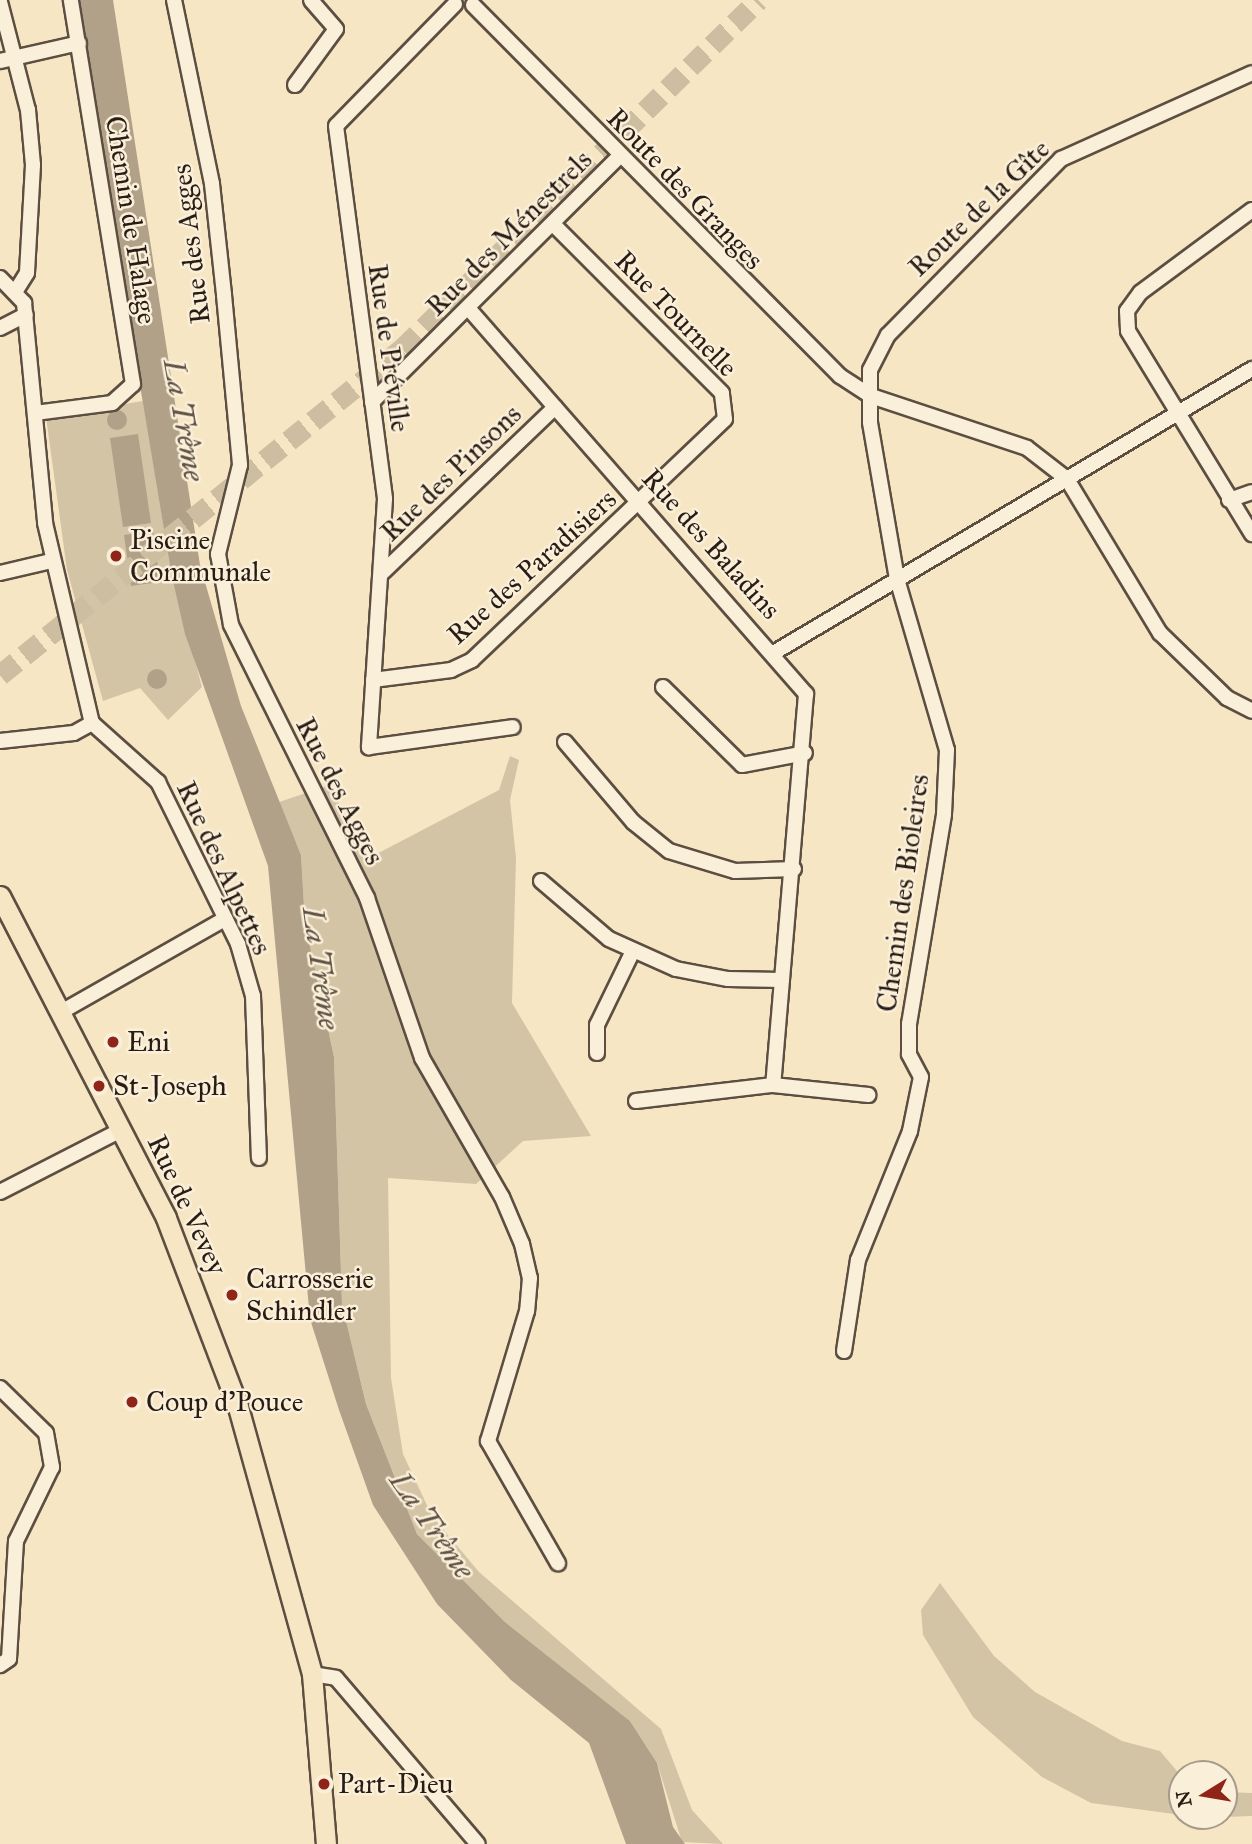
<!DOCTYPE html>
<html>
<head>
<meta charset="utf-8">
<style>
	body { margin:0 }
	#map { position:relative; width:1252px; height:1844px; overflow:hidden; background:#f7e6c4; font-family:"IM FELL Great Primer",serif }
	div>[style] { position:absolute }
	.green>* { inset:0; background:#d4c4a6 }
	.water>* { inset:0; background:#b1a188 }
	.round { border-radius:50% }
	.highway-tunnel>* { height:21px; margin-top:-10.5px; transform-origin:0; background:repeating-linear-gradient(90deg,#cebea1 0 21px,transparent 0 31px) }
	.roads { filter:drop-shadow(2px 0 #5c4e41) drop-shadow(-2px 0 #5c4e41) drop-shadow(0 2px #5c4e41) drop-shadow(0 -2px #5c4e41) }
	.minor>* { height:14px; margin:-7px; padding:0 7px; transform-origin:7px; border-radius:7px; background:#faefd9 }
	.major>* { height:19px; margin:-9.5px; padding:0 9.5px; transform-origin:9.5px; border-radius:9.5px; background:#f7e6c4 }
	.dots>* { width:19px; height:19px; translate:-50% -50%; box-sizing:border-box; border:4px solid #faefd9; border-radius:50% }
	span { translate:-50% -50%; white-space:nowrap; text-align:center; line-height:1.15; -webkit-text-stroke:5px #faefd9; paint-order:stroke }
	.street-label { font-size:28px; color:#291c15 }
	.poi-label { font-size:28px; color:#291c15 }
	.left { translate:0 -50%; text-align:left }
	.water-label { font-size:30px; color:#5f5143; font-style:italic }
	.north { position:absolute; left:1168px; top:1760px; width:70px; height:70px; box-sizing:border-box; background:#faefd9; border:2px solid #a69b8b; border-radius:50%; rotate:259deg; font-size:19px; font-weight:700; line-height:28px; text-align:center; color:#291c15 }
	.north::after { content:''; display:block; margin:auto; width:24px; height:32px; background:#8f2418; clip-path:polygon(50% 0,100% 100%,50% 72%,0 100%) }
</style>
</head>
<body>
<div id="map">
	<div class="green">
		<div style="clip-path:polygon(143px 401px,171px 572px,202px 687px,168px 720px,140px 688px,103px 701px,67px 570px,46px 417px)"></div>
		<div style="clip-path:polygon(510px 756px,519px 760px,510px 800px,516px 858px,512px 1003px,591px 1136px,523px 1141px,476px 1184px,388px 1178px,391px 1378px,403px 1454px,432px 1516px,479px 1572px,661px 1729px,692px 1810px,723px 1844px,682px 1842px,657px 1763px,630px 1721px,505px 1622px,417px 1534px,366px 1404px,342px 1304px,334px 1057px,305px 923px,301px 855px,279px 802px,330px 785px,367px 859px,499px 790px)"></div>
		<div style="clip-path:polygon(940px 1583px,994px 1656px,1035px 1692px,1122px 1741px,1160px 1751px,1182px 1777px,1182px 1815px,1091px 1803px,1042px 1777px,973px 1717px,923px 1635px,921px 1610px)"></div>
		<div style="clip-path:polygon(1224px 1792px,1252px 1793px,1252px 1816px,1198px 1818px,1187px 1816px,1224px 1816px)"></div>
	</div>
	<div class="water">
		<div style="clip-path:polygon(76px 0,113px 0,200px 565px,241px 706px,301px 855px,305px 923px,334px 1057px,342px 1304px,366px 1404px,417px 1534px,505px 1622px,630px 1721px,657px 1763px,673px 1827px,685px 1844px,626px 1844px,589px 1743px,511px 1680px,437px 1604px,373px 1505px,339px 1410px,310px 1319px,268px 866px,185px 634px,171px 572px)"></div>
		<div class="round" style="left:107px;top:410px;width:20px;height:20px"></div>
		<div style="clip-path:polygon(138px 434px,151px 523px,123px 527px,110px 438px)"></div>
		<div style="clip-path:polygon(153px 531px,160px 582px,131px 586px,124px 535px)"></div>
		<div class="round" style="left:147px;top:669px;width:20px;height:20px"></div>
	</div>
	<div class="highway-tunnel">
		<div style="left:0;top:675px;width:518px;rotate:-39.04deg"></div>
		<div style="left:402px;top:349px;width:499px;rotate:-44.4deg"></div>
	</div>
	<div class="roads">
		<div class="minor">
			<div style="left:174px;top:0;width:188px;rotate:78.3deg"></div>
			<div style="left:212px;top:184px;width:112px;rotate:83.8deg"></div>
			<div style="left:224px;top:295px;width:171px;rotate:84.6deg"></div>
			<div style="left:240px;top:465px;width:92px;rotate:103.9deg"></div>
			<div style="left:218px;top:554px;width:72px;rotate:79.6deg"></div>
			<div style="left:231px;top:625px;width:305px;rotate:63.5deg"></div>
			<div style="left:367px;top:898px;width:169px;rotate:71deg"></div>
			<div style="left:422px;top:1058px;width:160px;rotate:60.1deg"></div>
			<div style="left:502px;top:1197px;width:51px;rotate:66.9deg"></div>
			<div style="left:522px;top:1244px;width:35px;rotate:77deg"></div>
			<div style="left:530px;top:1278px;width:33px;rotate:95deg"></div>
			<div style="left:527px;top:1311px;width:136px;rotate:106.7deg"></div>
			<div style="left:488px;top:1441px;width:141px;rotate:60.2deg"></div>
			<div style="left:0;top:2px;width:112px;rotate:75.5deg"></div>
			<div style="left:28px;top:110px;width:55px;rotate:84.8deg"></div>
			<div style="left:33px;top:165px;width:108px;rotate:93.2deg"></div>
			<div style="left:27px;top:273px;width:19px;rotate:122deg"></div>
			<div style="left:455px;top:4px;width:170px;rotate:134.3deg"></div>
			<div style="left:336px;top:126px;width:376px;rotate:82.5deg"></div>
			<div style="left:385px;top:499px;width:249px;rotate:93.7deg"></div>
			<div style="left:369px;top:747px;width:145px;rotate:-7.9deg"></div>
			<div style="left:473px;top:5px;width:522px;rotate:45.31deg"></div>
			<div style="left:840px;top:376px;width:37px;rotate:33deg"></div>
			<div style="left:871px;top:396px;width:164px;rotate:18.4deg"></div>
			<div style="left:1027px;top:448px;width:51px;rotate:37.8deg"></div>
			<div style="left:1067px;top:479px;width:180px;rotate:58.9deg"></div>
			<div style="left:1160px;top:633px;width:93px;rotate:44.1deg"></div>
			<div style="left:1227px;top:698px;width:28px;rotate:27deg"></div>
			<div style="left:0;top:61px;width:81px;rotate:-12.8deg"></div>
			<div style="left:295px;top:85px;width:69px;rotate:-53.8deg"></div>
			<div style="left:336px;top:29px;width:38px;rotate:-131deg"></div>
			<div style="left:1252px;top:210px;width:139px;rotate:143.5deg"></div>
			<div style="left:1140px;top:293px;width:22px;rotate:126deg"></div>
			<div style="left:1127px;top:311px;width:20px;rotate:87deg"></div>
			<div style="left:1128px;top:331px;width:238px;rotate:58.6deg"></div>
			<div style="left:0;top:278px;width:35px;rotate:46deg"></div>
			<div style="left:24px;top:303px;width:221px;rotate:84.5deg"></div>
			<div style="left:45px;top:523px;width:205px;rotate:76.8deg"></div>
			<div style="left:469px;top:309px;width:512px;rotate:48.8deg"></div>
			<div style="left:806px;top:694px;width:392px;rotate:94.8deg"></div>
			<div style="left:0;top:328px;width:29px;rotate:-27deg"></div>
			<div style="left:372px;top:402px;width:348px;rotate:-44.8deg"></div>
			<div style="left:35px;top:413px;width:78px;rotate:-7.4deg"></div>
			<div style="left:112px;top:403px;width:28px;rotate:-42deg"></div>
			<div style="left:133px;top:384px;width:389px;rotate:-99.2deg"></div>
			<div style="left:1229px;top:500px;width:24px;rotate:-19deg"></div>
			<div style="left:0;top:573px;width:52px;rotate:-13.2deg"></div>
			<div style="left:381px;top:574px;width:241px;rotate:-43.8deg"></div>
			<div style="left:775px;top:652px;width:555px;rotate:-30.68deg"></div>
			<div style="left:373px;top:680px;width:79px;rotate:-7.3deg"></div>
			<div style="left:451px;top:670px;width:23px;rotate:-25deg"></div>
			<div style="left:472px;top:660px;width:349px;rotate:-43.6deg"></div>
			<div style="left:725px;top:419px;width:26px;rotate:-97deg"></div>
			<div style="left:722px;top:393px;width:239px;rotate:-135deg"></div>
			<div style="left:663px;top:687px;width:111px;rotate:44.6deg"></div>
			<div style="left:742px;top:765px;width:64px;rotate:-10.8deg"></div>
			<div style="left:0;top:741px;width:74px;rotate:-6.2deg"></div>
			<div style="left:74px;top:733px;width:21px;rotate:-29deg"></div>
			<div style="left:92px;top:723px;width:89px;rotate:41.8deg"></div>
			<div style="left:158px;top:782px;width:181px;rotate:63.7deg"></div>
			<div style="left:238px;top:944px;width:54px;rotate:73.9deg"></div>
			<div style="left:253px;top:996px;width:162px;rotate:87.9deg"></div>
			<div style="left:565px;top:742px;width:105px;rotate:49.6deg"></div>
			<div style="left:633px;top:822px;width:46px;rotate:38.9deg"></div>
			<div style="left:669px;top:851px;width:69px;rotate:16.9deg"></div>
			<div style="left:735px;top:871px;width:59px;rotate:-1.9deg"></div>
			<div style="left:541px;top:881px;width:89px;rotate:40.5deg"></div>
			<div style="left:609px;top:939px;width:73px;rotate:24.1deg"></div>
			<div style="left:676px;top:969px;width:53px;rotate:10.9deg"></div>
			<div style="left:728px;top:979px;width:54px;rotate:1.1deg"></div>
			<div style="left:61px;top:1012px;width:189px;rotate:-29.6deg"></div>
			<div style="left:597px;top:1053px;width:28px;rotate:-90deg"></div>
			<div style="left:597px;top:1025px;width:82px;rotate:-64.1deg"></div>
			<div style="left:636px;top:1101px;width:138px;rotate:-6.7deg"></div>
			<div style="left:773px;top:1085px;width:96px;rotate:6deg"></div>
			<div style="left:0;top:1192px;width:136px;rotate:-27.1deg"></div>
			<div style="left:844px;top:1351px;width:92px;rotate:-81.3deg"></div>
			<div style="left:858px;top:1260px;width:139px;rotate:-68deg"></div>
			<div style="left:910px;top:1131px;width:55px;rotate:-78.5deg"></div>
			<div style="left:921px;top:1077px;width:26px;rotate:-118deg"></div>
			<div style="left:909px;top:1054px;width:30px;rotate:-90deg"></div>
			<div style="left:909px;top:1024px;width:213px;rotate:-80.5deg"></div>
			<div style="left:944px;top:814px;width:64px;rotate:-87.3deg"></div>
			<div style="left:947px;top:750px;width:178px;rotate:-106.3deg"></div>
			<div style="left:897px;top:579px;width:159px;rotate:-99.8deg"></div>
			<div style="left:870px;top:422px;width:52px;rotate:-90deg"></div>
			<div style="left:870px;top:370px;width:39px;rotate:-63deg"></div>
			<div style="left:888px;top:335px;width:247px;rotate:-45.5deg"></div>
			<div style="left:1061px;top:159px;width:209px;rotate:-24.2deg"></div>
			<div style="left:0;top:1388px;width:64px;rotate:44.4deg"></div>
			<div style="left:46px;top:1433px;width:35px;rotate:80deg"></div>
			<div style="left:52px;top:1467px;width:82px;rotate:115.9deg"></div>
			<div style="left:16px;top:1541px;width:118px;rotate:93.4deg"></div>
			<div style="left:9px;top:1659px;width:11px;rotate:146deg"></div>
			<div style="left:312px;top:1674px;width:24px;rotate:9deg"></div>
			<div style="left:336px;top:1678px;width:218px;rotate:49.5deg"></div>
		</div>
		<div class="major">
			<div style="left:0;top:896px;width:362px;rotate:62.7deg"></div>
			<div style="left:166px;top:1218px;width:202px;rotate:69.1deg"></div>
			<div style="left:238px;top:1407px;width:277px;rotate:74.5deg"></div>
			<div style="left:312px;top:1674px;width:171px;rotate:85.3deg"></div>
		</div>
	</div>
	<div class="dots">
		<div style="left:116px;top:556px;background:#8f2418"></div>
		<div style="left:113px;top:1042px;background:#8f2418"></div>
		<div style="left:99px;top:1086px;background:#8f2418"></div>
		<div style="left:232px;top:1295px;background:#8f2418"></div>
		<div style="left:132px;top:1402px;background:#8f2418"></div>
		<div style="left:324px;top:1784px;background:#8f2418"></div>
	</div>
	<div class="street-label">
		<span style="left:685px;top:189px;rotate:46deg">Route des Granges</span>
		<span style="left:979px;top:208px;rotate:-44deg">Route de la Gîte</span>
		<span style="left:131px;top:220px;rotate:81deg">Chemin de Halage</span>
		<span style="left:509px;top:233px;rotate:-45deg">Rue des Ménestrels</span>
		<span style="left:191px;top:244px;rotate:-97deg">Rue des Agges</span>
		<span style="left:676px;top:314px;rotate:46deg">Rue Tournelle</span>
		<span style="left:389px;top:348px;rotate:82deg">Rue de Préville</span>
		<span style="left:451px;top:473px;rotate:-44deg">Rue des Pinsons</span>
		<span style="left:711px;top:544px;rotate:48deg">Rue des Baladins</span>
		<span style="left:532px;top:567px;rotate:-42deg">Rue des Paradisiers</span>
		<span style="left:340px;top:791px;rotate:63deg">Rue des Agges</span>
		<span style="left:224px;top:868px;rotate:65deg">Rue des Alpettes</span>
		<span style="left:903px;top:893px;rotate:-82deg">Chemin des Bioleires</span>
		<span style="left:187px;top:1205px;rotate:65deg">Rue de Vevey</span>
	</div>
	<div class="poi-label">
		<span class="left" style="left:130px;top:556px">Piscine<br>Communale</span>
		<span class="left" style="left:127px;top:1042px">Eni</span>
		<span class="left" style="left:113px;top:1086px">St-Joseph</span>
		<span class="left" style="left:246px;top:1295px">Carrosserie<br>Schindler</span>
		<span class="left" style="left:146px;top:1402px">Coup d'Pouce</span>
		<span class="left" style="left:338px;top:1784px">Part-Dieu</span>
	</div>
	<div class="water-label">
		<span style="left:184px;top:420px;rotate:80deg">La Trême</span>
		<span style="left:321px;top:968px;rotate:82deg">La Trême</span>
		<span style="left:432px;top:1525px;rotate:55deg">La Trême</span>
	</div>
	<div class="north">N</div>
</div>
</body>
</html>
